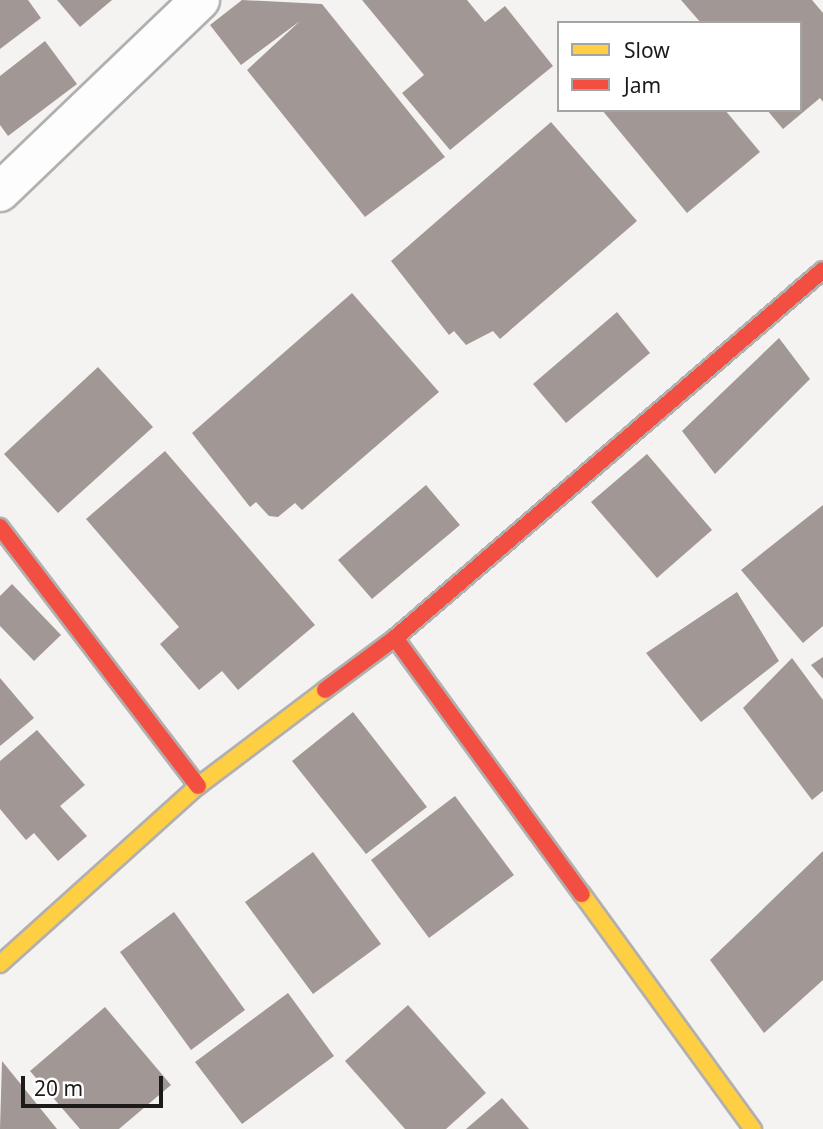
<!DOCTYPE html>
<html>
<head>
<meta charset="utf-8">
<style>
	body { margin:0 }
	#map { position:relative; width:823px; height:1129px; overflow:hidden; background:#f5f3f2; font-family:"Noto Sans",sans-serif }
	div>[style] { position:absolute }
	.building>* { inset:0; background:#a19794 }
	.roads { filter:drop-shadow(2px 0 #b1b0af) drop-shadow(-2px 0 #b1b0af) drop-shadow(0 2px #b1b0af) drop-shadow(0 -2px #b1b0af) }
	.street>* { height:38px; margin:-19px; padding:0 19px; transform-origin:19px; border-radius:19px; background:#fefdfd }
	.slow>* { height:16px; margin:-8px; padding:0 8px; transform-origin:8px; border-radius:8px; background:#ffcf43 }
	.jam>* { height:16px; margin:-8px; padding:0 8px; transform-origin:8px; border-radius:8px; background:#f24e42 }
	span { translate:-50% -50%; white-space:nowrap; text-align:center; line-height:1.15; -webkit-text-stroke:7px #fff; paint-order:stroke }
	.legend { position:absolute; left:557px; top:21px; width:245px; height:91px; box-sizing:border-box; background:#fff; border:2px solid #a4a4a3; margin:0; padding:9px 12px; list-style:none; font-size:21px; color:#1c1b1a }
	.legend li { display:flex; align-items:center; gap:14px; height:35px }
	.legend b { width:35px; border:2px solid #a4a4a3 }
	.scale { position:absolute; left:21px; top:1076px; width:142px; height:32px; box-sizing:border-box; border:4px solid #1c1b1a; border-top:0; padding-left:9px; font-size:21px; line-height:24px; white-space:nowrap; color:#1c1b1a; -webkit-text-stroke:5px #fff; paint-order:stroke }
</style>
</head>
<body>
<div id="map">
	<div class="building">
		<div style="clip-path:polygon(0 0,28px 0,41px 18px,0 49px)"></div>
		<div style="clip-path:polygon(57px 0,112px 0,80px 27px)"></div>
		<div style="clip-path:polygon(242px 0,322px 4px,445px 157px,365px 217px,247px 70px,300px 21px,241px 65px,210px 25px)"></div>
		<div style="clip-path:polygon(362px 0,467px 0,485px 22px,505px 6px,553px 66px,450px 150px,402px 93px,424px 75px)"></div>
		<div style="clip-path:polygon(681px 0,812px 0,823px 13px,823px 102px,820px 98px,783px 129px,767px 110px,800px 110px,800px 23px,701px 23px)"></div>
		<div style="clip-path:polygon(45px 41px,77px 84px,8px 136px,0 125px,0 76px)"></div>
		<div style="clip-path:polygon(602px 110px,725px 110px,760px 152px,687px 213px)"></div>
		<div style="clip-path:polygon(551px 122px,637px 221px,500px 339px,493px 331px,466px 345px,454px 331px,449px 335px,391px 261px)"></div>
		<div style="clip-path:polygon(352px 293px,439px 392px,302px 510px,295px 503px,278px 517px,269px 516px,256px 502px,250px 507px,192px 433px)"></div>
		<div style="clip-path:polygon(617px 312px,650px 353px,566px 423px,533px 384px)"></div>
		<div style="clip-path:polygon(779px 338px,810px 379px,715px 474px,682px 431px)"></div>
		<div style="clip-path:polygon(98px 367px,153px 427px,58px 513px,4px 454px)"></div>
		<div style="clip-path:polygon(165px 451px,315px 625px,238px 690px,222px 671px,199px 690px,160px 644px,179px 627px,86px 519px)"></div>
		<div style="clip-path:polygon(647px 454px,712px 530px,657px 578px,591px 502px)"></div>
		<div style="clip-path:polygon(426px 485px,460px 525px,372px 599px,338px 560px)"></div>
		<div style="clip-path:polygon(823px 505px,823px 626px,803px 643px,741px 570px)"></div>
		<div style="clip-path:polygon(12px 584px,61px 635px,34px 661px,0 626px,0 596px)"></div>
		<div style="clip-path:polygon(737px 592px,779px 661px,701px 722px,646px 653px)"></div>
		<div style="clip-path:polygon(823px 657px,823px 679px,811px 665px)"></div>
		<div style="clip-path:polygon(792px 658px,823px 700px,823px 791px,812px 800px,743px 708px)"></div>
		<div style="clip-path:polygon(0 678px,34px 718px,0 746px)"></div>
		<div style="clip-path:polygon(353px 712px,427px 807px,366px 854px,292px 761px)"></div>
		<div style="clip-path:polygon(37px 730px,85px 785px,60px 806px,87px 836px,58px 861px,34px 833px,26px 840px,0 809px,0 761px)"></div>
		<div style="clip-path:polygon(455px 796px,514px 875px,429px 938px,371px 860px)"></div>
		<div style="clip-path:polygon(823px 851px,823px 980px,764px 1033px,710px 960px)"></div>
		<div style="clip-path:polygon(313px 852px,381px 944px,313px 994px,245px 902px)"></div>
		<div style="clip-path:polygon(174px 912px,245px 1010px,191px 1050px,120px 952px)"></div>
		<div style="clip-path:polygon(288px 993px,334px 1056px,242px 1124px,195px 1062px)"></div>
		<div style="clip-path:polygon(408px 1005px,486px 1093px,446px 1129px,405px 1129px,345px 1061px)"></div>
		<div style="clip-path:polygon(105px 1007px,171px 1085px,119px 1129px,80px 1129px,30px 1071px)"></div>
		<div style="clip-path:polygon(2px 1061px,57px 1129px,0 1129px)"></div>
		<div style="clip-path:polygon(502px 1098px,529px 1129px,466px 1129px)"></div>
	</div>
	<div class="roads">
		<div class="street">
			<div style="left:0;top:192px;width:277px;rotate:-43.8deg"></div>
		</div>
		<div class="slow">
			<div style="left:582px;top:894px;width:291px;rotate:54deg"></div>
			<div style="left:0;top:964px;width:266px;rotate:-42deg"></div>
			<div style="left:198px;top:786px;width:159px;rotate:-37.1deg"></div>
		</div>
		<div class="jam">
			<div style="left:0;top:527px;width:326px;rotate:52.6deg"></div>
			<div style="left:395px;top:638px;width:317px;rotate:53.9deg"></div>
			<div style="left:325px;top:690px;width:87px;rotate:-36.6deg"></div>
			<div style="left:395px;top:638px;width:564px;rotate:-40.69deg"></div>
		</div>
	</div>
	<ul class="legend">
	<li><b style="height:9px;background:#ffcf43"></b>Slow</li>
	<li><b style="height:9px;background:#f24e42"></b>Jam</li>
	</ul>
	<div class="scale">20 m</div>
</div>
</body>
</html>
